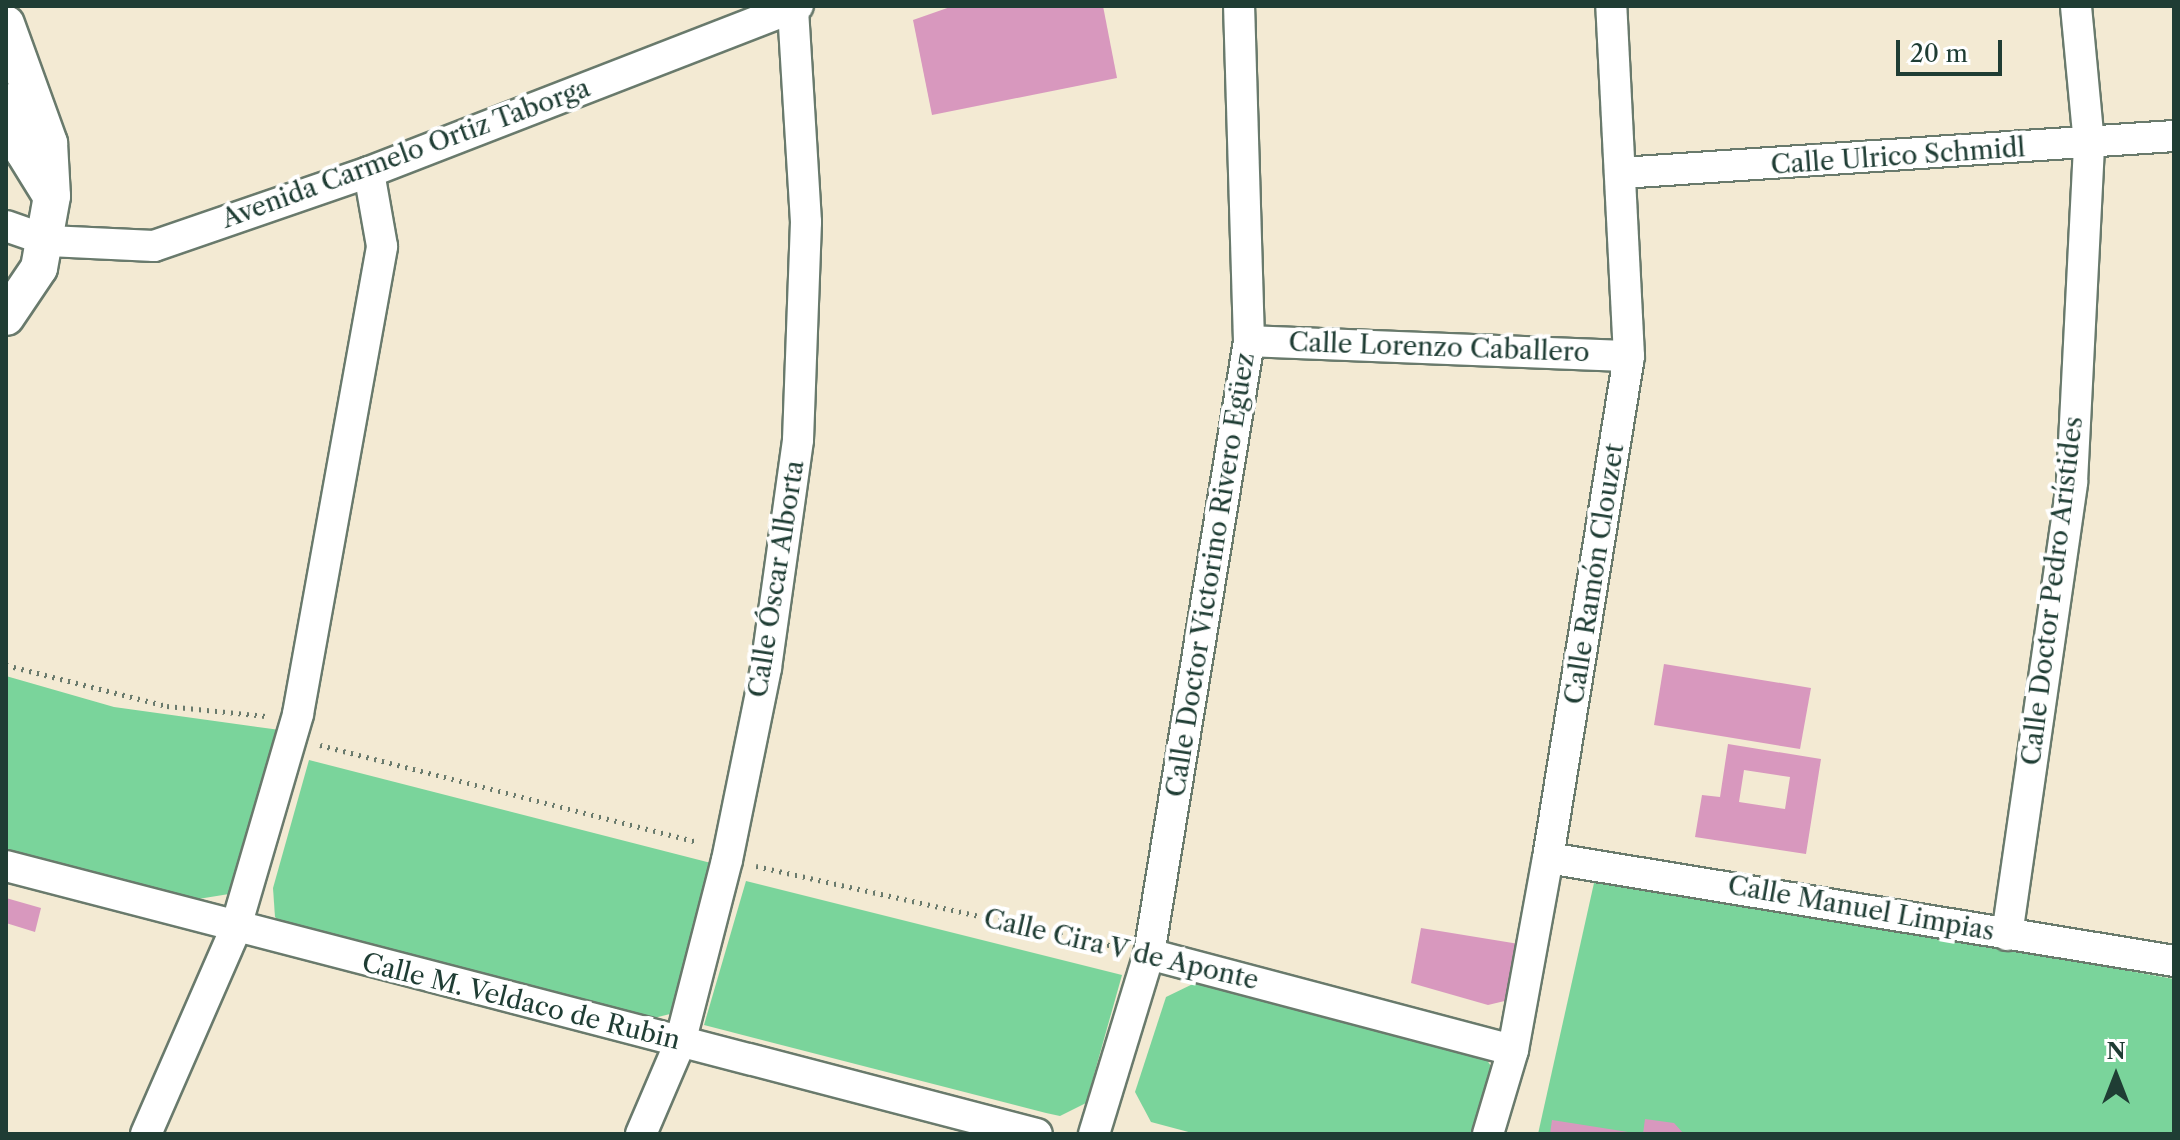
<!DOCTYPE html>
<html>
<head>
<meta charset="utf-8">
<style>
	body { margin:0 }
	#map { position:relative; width:2180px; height:1140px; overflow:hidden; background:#f3ead3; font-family:"Libre Caslon Text",serif }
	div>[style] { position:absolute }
	.green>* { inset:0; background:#7ad49b }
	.building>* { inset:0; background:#d898be }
	.path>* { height:5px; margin-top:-2.5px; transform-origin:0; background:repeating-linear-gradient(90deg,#697a6c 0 2px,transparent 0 8px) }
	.roads { filter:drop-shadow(2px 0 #697a6c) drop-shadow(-2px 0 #697a6c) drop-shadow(0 2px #697a6c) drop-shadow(0 -2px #697a6c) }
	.minor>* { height:30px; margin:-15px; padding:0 15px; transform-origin:15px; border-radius:15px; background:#fff }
	.tertiary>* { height:36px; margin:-18px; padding:0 18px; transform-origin:18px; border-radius:18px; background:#fff }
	span { translate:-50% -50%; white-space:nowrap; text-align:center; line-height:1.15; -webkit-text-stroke:8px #fff; paint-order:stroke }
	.street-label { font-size:26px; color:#1f3d34 }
	.frame { position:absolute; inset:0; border:8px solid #1f3d34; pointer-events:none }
	.north { position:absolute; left:2076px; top:1036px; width:80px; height:80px; -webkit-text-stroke:6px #fff; paint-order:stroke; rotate:0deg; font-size:22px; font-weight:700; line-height:32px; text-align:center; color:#1f3d34 }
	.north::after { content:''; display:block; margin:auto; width:28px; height:36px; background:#1f3d34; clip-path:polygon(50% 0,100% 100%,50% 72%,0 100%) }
	.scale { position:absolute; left:1896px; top:40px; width:106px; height:36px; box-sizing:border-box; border:4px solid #1f3d34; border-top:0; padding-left:10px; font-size:24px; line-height:28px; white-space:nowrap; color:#1f3d34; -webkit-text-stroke:6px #fff; paint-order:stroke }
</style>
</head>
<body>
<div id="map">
	<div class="green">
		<div style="clip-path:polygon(6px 676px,114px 707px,280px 730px,229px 894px,192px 900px,6px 850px)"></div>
		<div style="clip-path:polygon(309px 760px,711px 863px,670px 1014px,642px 1021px,285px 927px,275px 917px,273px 888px)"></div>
		<div style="clip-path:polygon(1596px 874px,2174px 979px,2174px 1134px,1538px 1134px)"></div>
		<div style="clip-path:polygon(746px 881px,1122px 975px,1086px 1103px,1060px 1116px,1046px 1113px,704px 1025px)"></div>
		<div style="clip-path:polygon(1199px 981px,1483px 1054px,1500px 1080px,1488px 1134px,1196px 1134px,1151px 1122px,1135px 1092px,1166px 997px)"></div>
	</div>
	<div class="building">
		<div style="clip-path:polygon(953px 6px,1103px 6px,1117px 78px,932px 115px,913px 20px)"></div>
		<div style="clip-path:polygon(1664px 664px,1811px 688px,1800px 749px,1654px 725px)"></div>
		<div style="clip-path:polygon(evenodd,1728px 744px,1821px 759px,1806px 854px,1695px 837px,1702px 795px,1720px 797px,1728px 744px,1744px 770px,1790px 777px,1785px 809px,1739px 802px,1744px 770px)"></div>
		<div style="clip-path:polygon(6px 898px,41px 908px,35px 932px,6px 923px)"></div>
		<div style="clip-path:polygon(1421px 928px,1525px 945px,1517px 998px,1488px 1005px,1411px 983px)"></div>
		<div style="clip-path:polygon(1645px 1119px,1674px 1123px,1684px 1134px,1643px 1134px)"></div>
		<div style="clip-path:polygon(1552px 1120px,1628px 1132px,1628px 1134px,1550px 1134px)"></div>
	</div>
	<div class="path">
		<div style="left:6px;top:665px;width:166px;rotate:14.3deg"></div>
		<div style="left:167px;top:706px;width:99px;rotate:5.8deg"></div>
		<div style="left:320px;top:745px;width:390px;rotate:14.4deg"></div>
		<div style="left:756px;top:866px;width:370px;rotate:12.6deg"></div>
	</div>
	<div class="roads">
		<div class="minor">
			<div style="left:1621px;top:173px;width:554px;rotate:-3.83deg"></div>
			<div style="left:6px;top:226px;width:46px;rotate:19.2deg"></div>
			<div style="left:49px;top:241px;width:105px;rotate:2.7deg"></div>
			<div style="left:154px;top:246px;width:227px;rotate:-19deg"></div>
			<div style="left:369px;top:172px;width:460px;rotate:-21.2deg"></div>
			<div style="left:1249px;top:341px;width:380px;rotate:2.3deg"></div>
			<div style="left:1548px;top:858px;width:634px;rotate:9.34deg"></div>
			<div style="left:6px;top:866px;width:1065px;rotate:14.57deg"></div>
			<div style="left:2007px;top:935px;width:458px;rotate:-81.8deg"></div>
			<div style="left:2072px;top:482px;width:338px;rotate:-87.1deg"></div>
			<div style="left:2089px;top:144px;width:139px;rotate:-95.4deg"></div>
			<div style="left:1149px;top:954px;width:376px;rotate:14.8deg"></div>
			<div style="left:146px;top:1134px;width:223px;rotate:-66.4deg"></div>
			<div style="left:235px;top:930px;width:225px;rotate:-73.7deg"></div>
			<div style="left:298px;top:714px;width:475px;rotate:-79.8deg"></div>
			<div style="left:382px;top:246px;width:75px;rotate:-100deg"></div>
			<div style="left:641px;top:1134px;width:99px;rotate:-66.8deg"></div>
			<div style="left:680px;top:1043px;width:189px;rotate:-75.6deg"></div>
			<div style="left:727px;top:860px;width:196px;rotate:-78.5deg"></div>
			<div style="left:766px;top:668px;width:230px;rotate:-82deg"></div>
			<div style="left:798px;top:440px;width:218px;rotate:-87.9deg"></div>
			<div style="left:806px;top:222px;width:214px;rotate:-93.5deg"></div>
			<div style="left:1094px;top:1134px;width:188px;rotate:-73deg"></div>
			<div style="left:1149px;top:954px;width:621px;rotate:-80.73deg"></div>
			<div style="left:1249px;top:341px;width:335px;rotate:-91.7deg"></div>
			<div style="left:1488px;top:1134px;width:88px;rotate:-73.4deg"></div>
			<div style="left:1513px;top:1050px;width:195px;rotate:-79.7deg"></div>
			<div style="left:1548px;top:858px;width:508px;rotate:-80.83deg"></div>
			<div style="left:1629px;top:356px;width:350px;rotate:-92.9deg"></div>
		</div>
		<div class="tertiary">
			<div style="left:6px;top:24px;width:127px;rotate:70.1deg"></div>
			<div style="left:49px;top:143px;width:53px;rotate:86.8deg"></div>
			<div style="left:52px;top:196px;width:73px;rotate:100.2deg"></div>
			<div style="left:39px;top:268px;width:59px;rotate:124deg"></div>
			<div style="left:6px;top:102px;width:53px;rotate:70.2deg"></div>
			<div style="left:24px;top:152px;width:49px;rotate:58.2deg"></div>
		</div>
	</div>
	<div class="street-label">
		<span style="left:406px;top:154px;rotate:-20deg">Avenida Carmelo Ortiz Taborga</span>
		<span style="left:1898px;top:157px;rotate:-4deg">Calle Ulrico Schmidl</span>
		<span style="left:1439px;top:348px;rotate:2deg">Calle Lorenzo Caballero</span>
		<span style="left:1595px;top:574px;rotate:-81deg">Calle Ramón Clouzet</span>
		<span style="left:1211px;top:575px;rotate:-81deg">Calle Doctor Victorino Rivero Egüez</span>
		<span style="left:777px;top:579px;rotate:-81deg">Calle Óscar Alborta</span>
		<span style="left:2053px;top:591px;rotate:-83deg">Calle Doctor Pedro Arístides</span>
		<span style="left:1861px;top:909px;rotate:10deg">Calle Manuel Limpias</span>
		<span style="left:1121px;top:950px;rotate:13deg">Calle Cira V de Aponte</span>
		<span style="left:521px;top:1002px;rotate:14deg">Calle M. Veldaco de Rubin</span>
	</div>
	<div class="frame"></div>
	<div class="north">N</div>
	<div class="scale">20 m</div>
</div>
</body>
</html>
